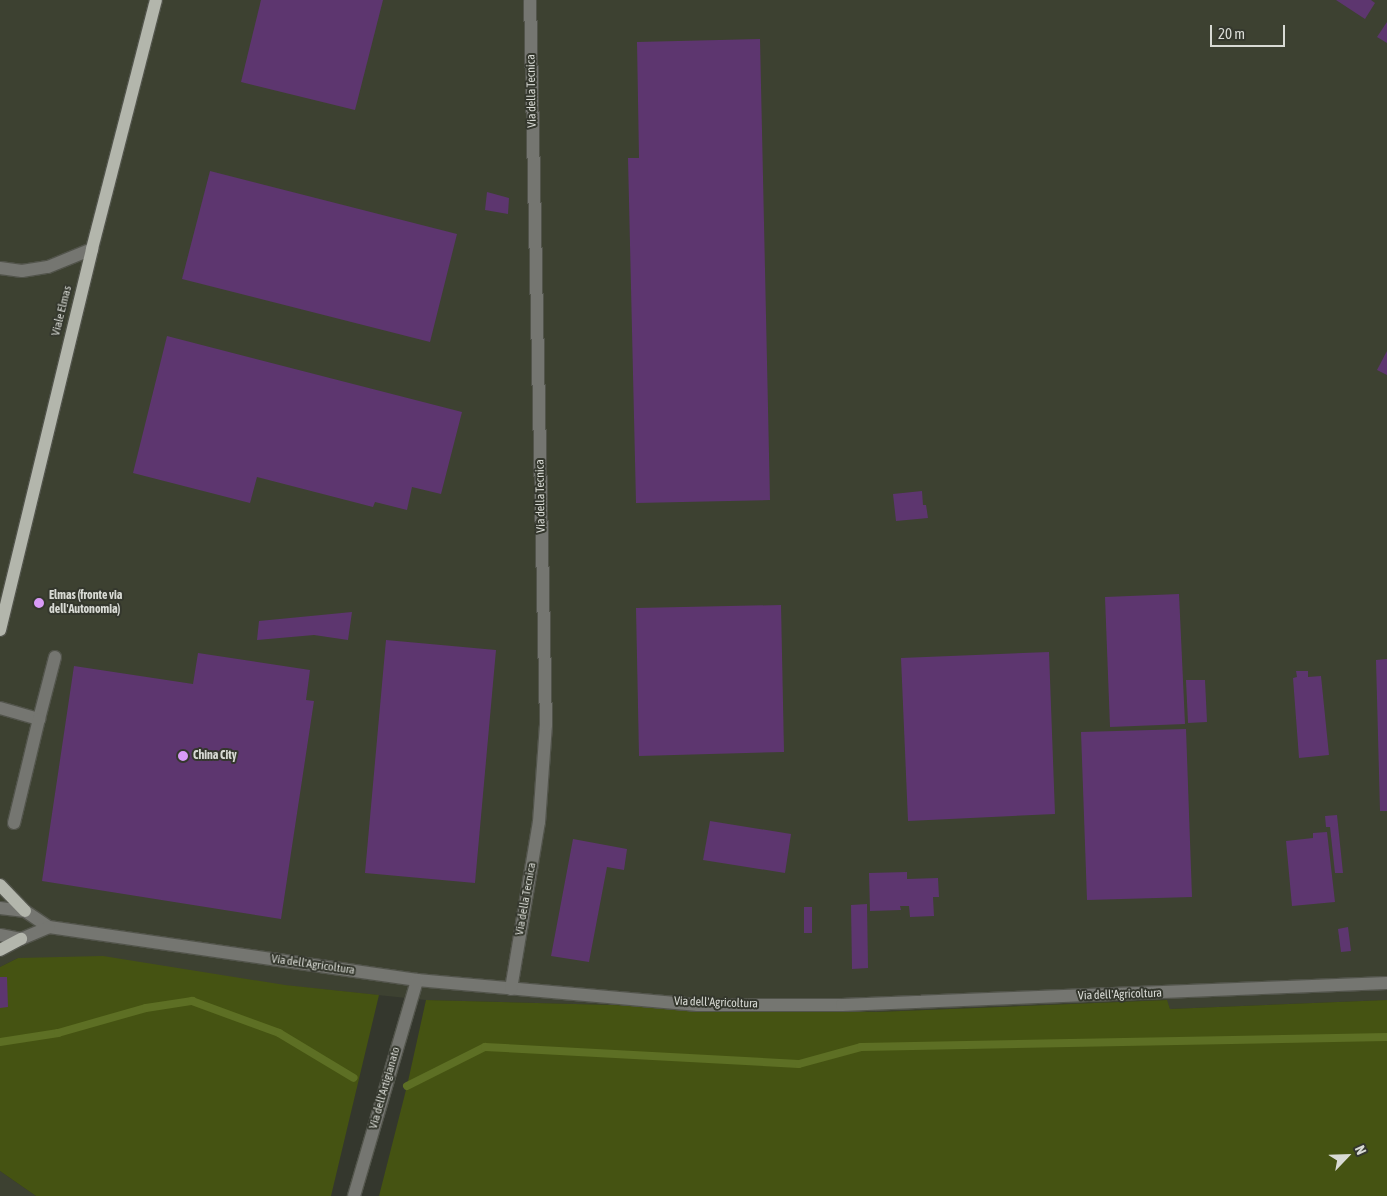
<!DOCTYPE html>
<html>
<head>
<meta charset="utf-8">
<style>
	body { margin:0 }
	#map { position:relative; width:1387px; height:1196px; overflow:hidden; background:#34372d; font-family:"Asap Condensed",sans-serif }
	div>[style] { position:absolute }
	.built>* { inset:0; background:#3d4131 }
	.green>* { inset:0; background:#455312 }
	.stream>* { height:8px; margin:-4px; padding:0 4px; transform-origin:4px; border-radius:4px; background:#5d6f24 }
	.building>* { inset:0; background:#5d366f }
	.roads { filter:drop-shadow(1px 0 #52544b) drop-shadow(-1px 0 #52544b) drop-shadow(0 1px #52544b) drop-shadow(0 -1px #52544b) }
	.minor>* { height:12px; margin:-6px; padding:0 6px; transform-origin:6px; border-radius:6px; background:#757671 }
	.major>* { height:12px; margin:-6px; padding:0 6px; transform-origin:6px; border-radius:6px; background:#b3b6ac }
	.dots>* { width:14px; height:14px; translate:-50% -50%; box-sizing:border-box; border:2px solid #34372d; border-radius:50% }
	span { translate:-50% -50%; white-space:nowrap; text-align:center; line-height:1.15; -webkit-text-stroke:4px #34372d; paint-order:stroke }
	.street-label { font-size:12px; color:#d8dad4 }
	.poi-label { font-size:12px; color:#d8dad4; font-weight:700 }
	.left { translate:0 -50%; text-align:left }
	.north { position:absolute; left:1322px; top:1131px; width:50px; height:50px; -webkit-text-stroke:4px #34372d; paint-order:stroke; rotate:66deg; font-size:14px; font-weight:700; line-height:20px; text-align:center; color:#d8dad4 }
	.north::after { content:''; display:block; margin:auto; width:18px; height:22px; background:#d8dad4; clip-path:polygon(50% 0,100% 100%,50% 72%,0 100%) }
	.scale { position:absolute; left:1210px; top:25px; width:75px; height:22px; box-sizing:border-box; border:2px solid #d8dad4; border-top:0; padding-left:6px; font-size:15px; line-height:18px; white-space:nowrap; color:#d8dad4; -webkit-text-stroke:4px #34372d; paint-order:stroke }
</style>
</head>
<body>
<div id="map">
	<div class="built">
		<div style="clip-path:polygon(0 0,1387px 0,1387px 1000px,1170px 1009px,1166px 1000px,876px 1012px,426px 1000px,18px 958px,0 967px)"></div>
		<div style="clip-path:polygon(0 1171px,36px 1196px,0 1196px)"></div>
	</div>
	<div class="green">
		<div style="clip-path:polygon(103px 956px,285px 985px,379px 995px,331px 1196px,36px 1196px,0 1171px,0 967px,18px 958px)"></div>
		<div style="clip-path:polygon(426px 1000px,876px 1012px,1167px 1000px,1170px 1009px,1387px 1000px,1387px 1196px,379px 1196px,407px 1086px)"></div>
	</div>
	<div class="stream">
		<div style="left:0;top:1042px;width:59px;rotate:-8.8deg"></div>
		<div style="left:58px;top:1033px;width:91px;rotate:-15.9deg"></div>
		<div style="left:146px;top:1008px;width:47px;rotate:-8.7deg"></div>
		<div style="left:192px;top:1001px;width:93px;rotate:20.2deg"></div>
		<div style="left:279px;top:1033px;width:87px;rotate:31deg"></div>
		<div style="left:407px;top:1086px;width:87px;rotate:-26.6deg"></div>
		<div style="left:485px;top:1047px;width:314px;rotate:3.1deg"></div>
		<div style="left:799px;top:1064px;width:64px;rotate:-15.3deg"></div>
		<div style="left:861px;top:1047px;width:526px;rotate:-1.09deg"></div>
	</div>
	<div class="building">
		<div style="clip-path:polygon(261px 0,383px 0,355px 110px,241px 82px)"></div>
		<div style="clip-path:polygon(1336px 0,1371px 0,1375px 3px,1365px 19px)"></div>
		<div style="clip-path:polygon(1387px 22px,1387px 43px,1377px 37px)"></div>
		<div style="clip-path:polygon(760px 39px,770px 500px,636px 503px,628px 158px,639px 158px,637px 42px)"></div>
		<div style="clip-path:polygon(210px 171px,457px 234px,430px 342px,182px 279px)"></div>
		<div style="clip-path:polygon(487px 192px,509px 198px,508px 214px,485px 210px)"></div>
		<div style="clip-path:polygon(167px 336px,462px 412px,441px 494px,412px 487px,407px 510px,375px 502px,373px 507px,257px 477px,250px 503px,133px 473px)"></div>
		<div style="clip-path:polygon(1387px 351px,1387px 375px,1377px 370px)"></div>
		<div style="clip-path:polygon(922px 491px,923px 505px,926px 505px,928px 518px,896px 521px,893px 494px)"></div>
		<div style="clip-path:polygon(1179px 594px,1185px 724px,1110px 727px,1105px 597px)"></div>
		<div style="clip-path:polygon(781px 605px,784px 752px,639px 756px,636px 608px)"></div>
		<div style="clip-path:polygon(352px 612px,348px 640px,314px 635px,257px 640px,259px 621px)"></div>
		<div style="clip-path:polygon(386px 640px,496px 650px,475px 883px,365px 873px)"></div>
		<div style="clip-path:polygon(1049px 652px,1055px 814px,908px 821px,901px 658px)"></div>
		<div style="clip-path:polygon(198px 653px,310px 670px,306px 700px,314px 701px,281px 919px,42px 881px,74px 666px,193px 684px)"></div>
		<div style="clip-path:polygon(1387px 659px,1387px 811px,1380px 811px,1376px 660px)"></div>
		<div style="clip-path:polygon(1296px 671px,1308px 671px,1308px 677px,1321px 676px,1329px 755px,1299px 758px,1293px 678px,1297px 677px)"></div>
		<div style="clip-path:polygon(1186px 680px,1205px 680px,1207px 722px,1188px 723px)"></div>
		<div style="clip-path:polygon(1186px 729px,1192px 897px,1087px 900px,1081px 732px)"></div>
		<div style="clip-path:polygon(1337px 815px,1343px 873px,1335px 873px,1330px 827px,1326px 827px,1325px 816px)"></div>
		<div style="clip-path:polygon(710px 821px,791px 834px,785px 873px,703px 860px)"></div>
		<div style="clip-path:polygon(1327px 832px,1335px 902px,1292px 906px,1286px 841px,1313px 838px,1313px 833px)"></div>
		<div style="clip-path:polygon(573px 839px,627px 849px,624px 870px,607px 867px,589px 962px,551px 956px)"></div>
		<div style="clip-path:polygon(907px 872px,907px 879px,938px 878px,939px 897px,933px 897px,934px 916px,910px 917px,909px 906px,900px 906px,901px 910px,870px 911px,869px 873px)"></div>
		<div style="clip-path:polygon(867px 904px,868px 968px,852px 969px,851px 905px)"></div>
		<div style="clip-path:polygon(804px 907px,812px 907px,812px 933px,804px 933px)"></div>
		<div style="clip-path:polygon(1348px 927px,1351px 951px,1341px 952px,1338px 929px)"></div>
		<div style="clip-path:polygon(0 977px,7px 977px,8px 1007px,0 1008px)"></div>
	</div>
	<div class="roads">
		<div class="minor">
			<div style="left:0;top:268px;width:22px;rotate:8deg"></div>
			<div style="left:22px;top:271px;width:26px;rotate:-9deg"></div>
			<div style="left:48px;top:267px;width:48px;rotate:-22.2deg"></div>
			<div style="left:0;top:708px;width:41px;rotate:15.8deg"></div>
			<div style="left:39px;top:719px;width:64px;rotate:-75.5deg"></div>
			<div style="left:14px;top:823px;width:107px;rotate:-76.5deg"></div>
			<div style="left:0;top:908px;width:25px;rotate:7deg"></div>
			<div style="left:25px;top:911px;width:29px;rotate:34deg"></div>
			<div style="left:49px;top:927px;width:372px;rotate:8.2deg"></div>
			<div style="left:417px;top:980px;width:282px;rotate:5.1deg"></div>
			<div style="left:698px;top:1005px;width:144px"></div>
			<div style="left:842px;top:1005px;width:545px;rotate:-2.31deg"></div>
			<div style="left:0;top:935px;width:21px;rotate:11deg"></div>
			<div style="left:21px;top:939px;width:30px;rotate:-23deg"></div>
			<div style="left:511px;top:989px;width:169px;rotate:-80.5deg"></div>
			<div style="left:539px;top:822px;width:97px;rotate:-85.9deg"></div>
			<div style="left:546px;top:725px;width:725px;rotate:-91.26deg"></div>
			<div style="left:354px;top:1196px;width:225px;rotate:-73.7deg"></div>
		</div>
		<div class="major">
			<div style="left:0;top:630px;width:392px;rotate:-76.4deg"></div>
			<div style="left:92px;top:249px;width:257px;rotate:-75.6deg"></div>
			<div style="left:0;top:885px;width:36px;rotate:46deg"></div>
			<div style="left:0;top:950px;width:24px;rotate:-28deg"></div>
		</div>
	</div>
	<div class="dots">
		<div style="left:39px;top:603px;background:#d99af7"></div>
		<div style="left:183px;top:756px;background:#d99af7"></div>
	</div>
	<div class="street-label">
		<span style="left:532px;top:91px;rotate:-91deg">Via della Tecnica</span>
		<span style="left:62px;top:311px;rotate:-76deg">Viale Elmas</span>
		<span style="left:541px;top:496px;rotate:-91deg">Via della Tecnica</span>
		<span style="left:526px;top:899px;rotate:-80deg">Via della Tecnica</span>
		<span style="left:313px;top:965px;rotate:8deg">Via dell'Agricoltura</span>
		<span style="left:1120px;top:995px;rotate:-2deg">Via dell'Agricoltura</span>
		<span style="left:716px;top:1003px;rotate:2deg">Via dell'Agricoltura</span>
		<span style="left:385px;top:1088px;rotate:-74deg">Via dell'Artigianato</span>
	</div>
	<div class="poi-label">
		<span class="left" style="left:49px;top:603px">Elmas (fronte via<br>dell'Autonomia)</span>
		<span class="left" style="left:193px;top:756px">China City</span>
	</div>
	<div class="north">N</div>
	<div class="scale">20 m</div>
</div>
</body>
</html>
